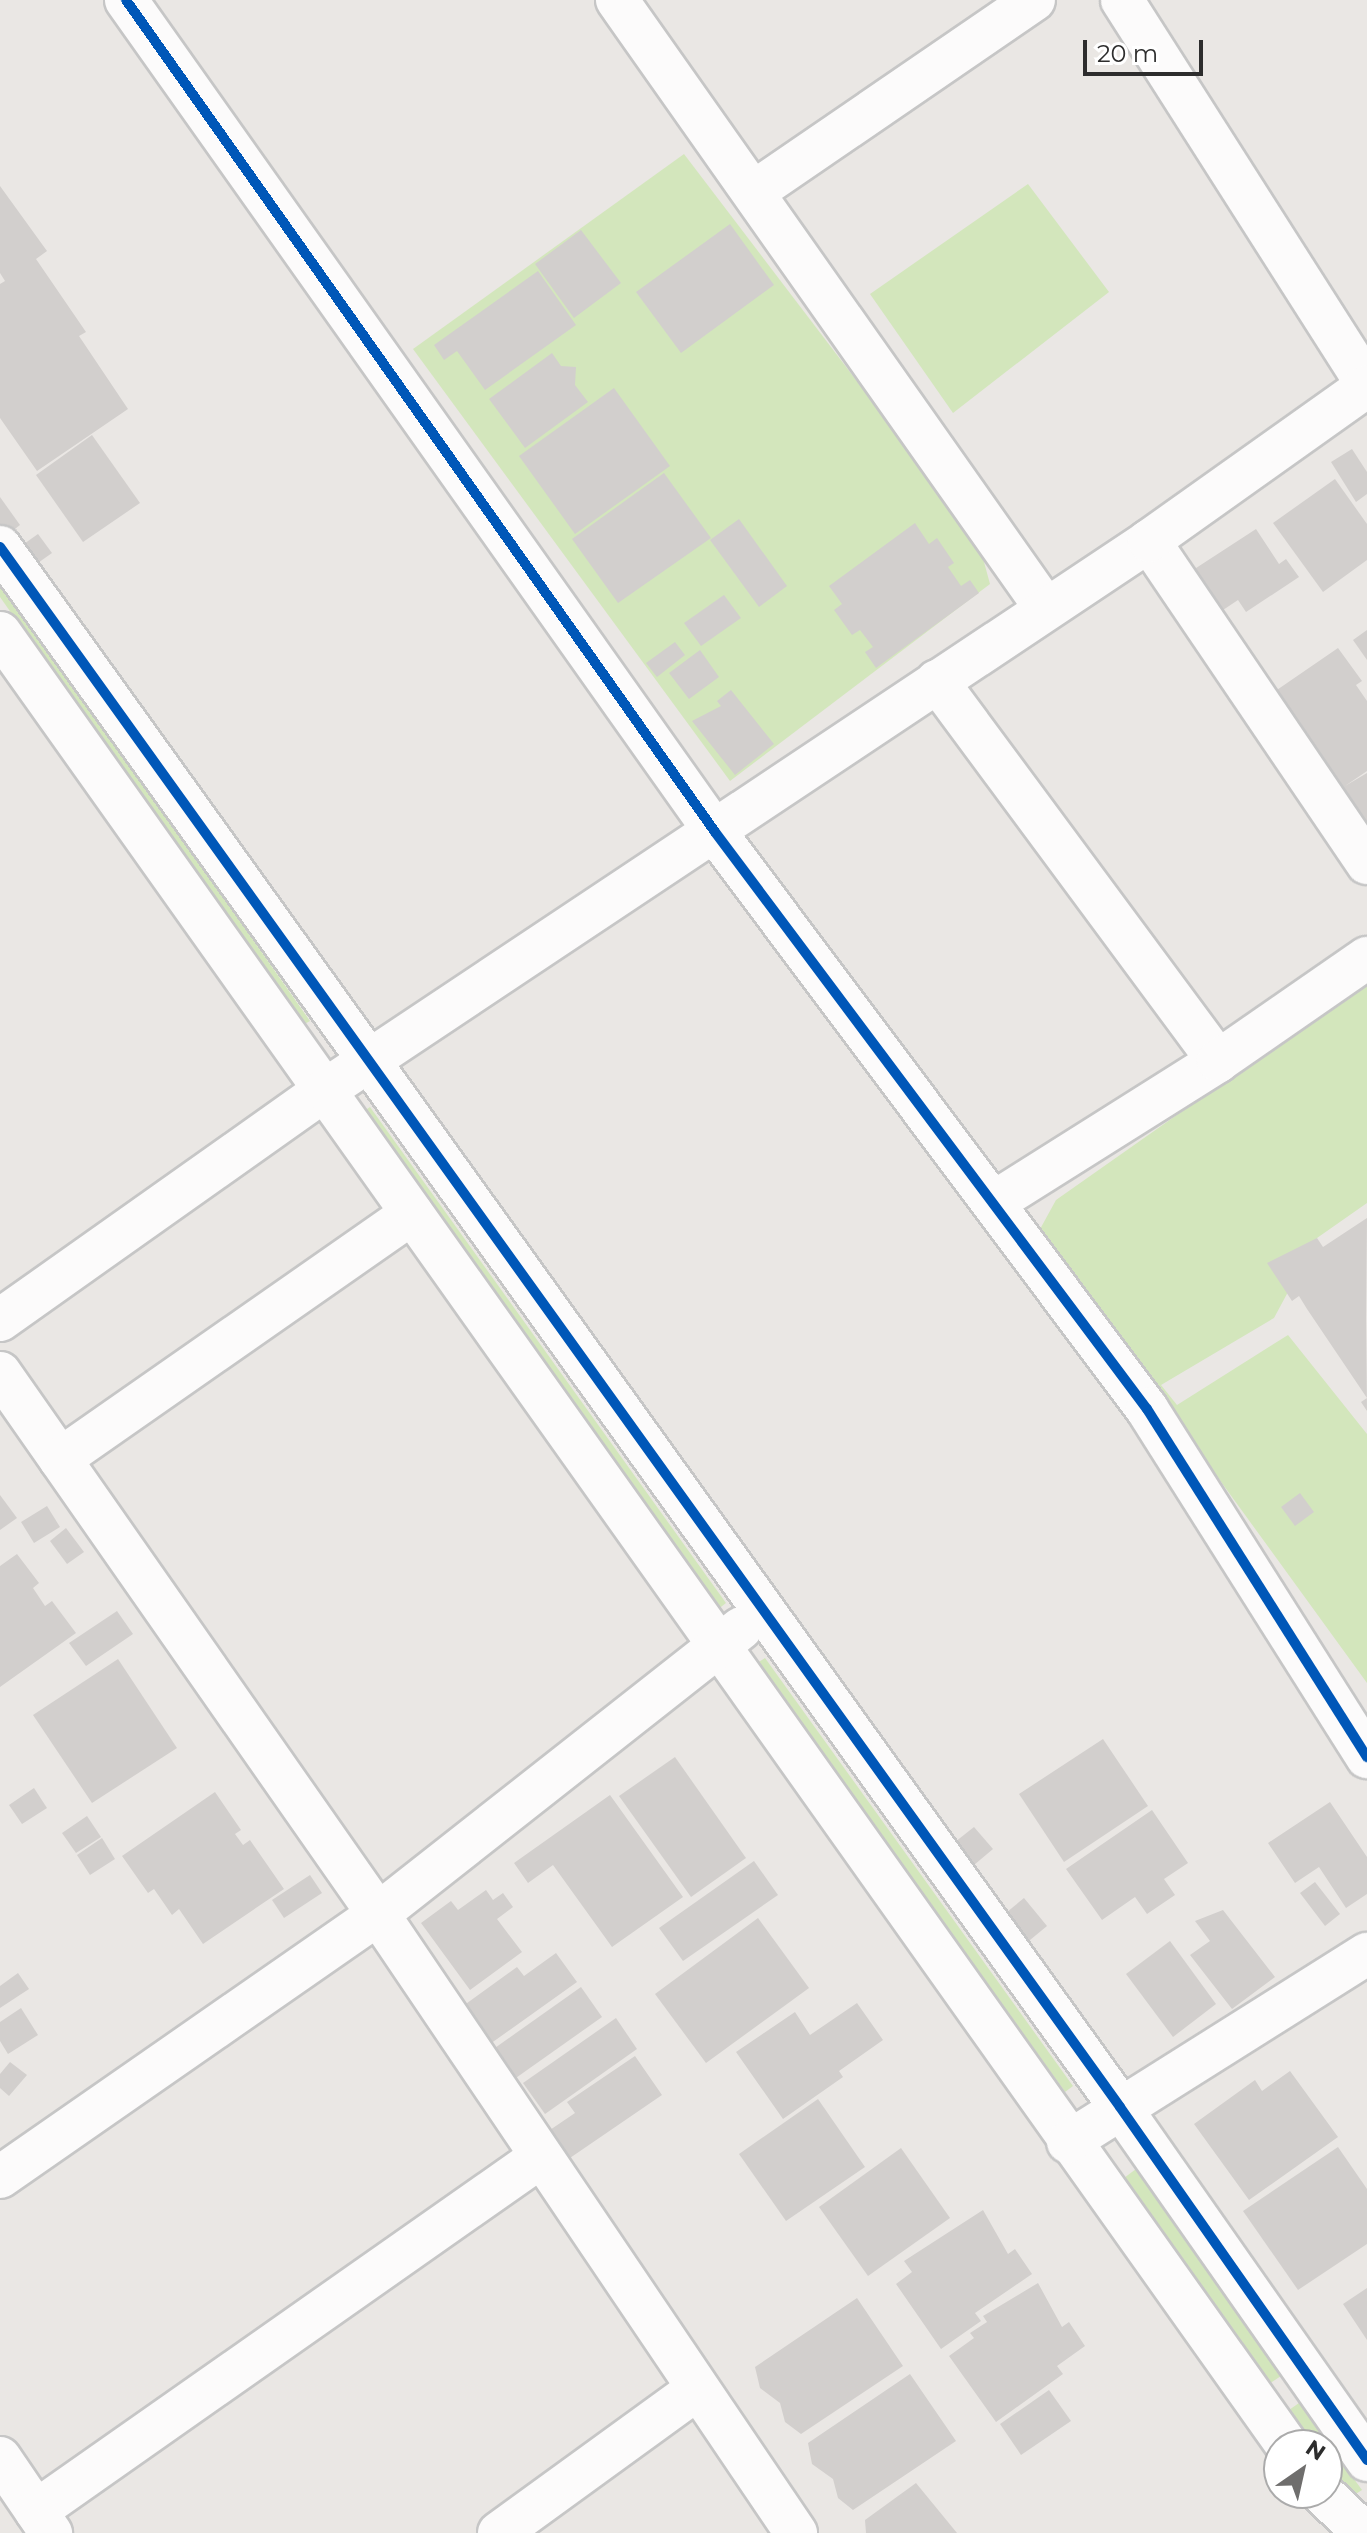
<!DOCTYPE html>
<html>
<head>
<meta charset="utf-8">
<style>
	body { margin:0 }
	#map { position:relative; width:1367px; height:2533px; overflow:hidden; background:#eae7e4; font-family:Montserrat,sans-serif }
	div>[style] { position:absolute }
	.green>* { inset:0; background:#d3e6bc }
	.building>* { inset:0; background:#d2cfcd }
	.roads { filter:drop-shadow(2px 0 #c6c6c6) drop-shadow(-2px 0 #c6c6c6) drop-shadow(0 2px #c6c6c6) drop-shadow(0 -2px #c6c6c6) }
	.street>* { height:42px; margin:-21px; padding:0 21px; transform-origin:21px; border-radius:21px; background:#fcfbfb }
	.cycleway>* { height:10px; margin:-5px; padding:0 5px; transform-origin:5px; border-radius:5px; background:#0057b8 }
	span { translate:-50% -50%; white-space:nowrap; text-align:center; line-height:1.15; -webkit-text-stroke:6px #fff; paint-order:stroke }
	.north { position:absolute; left:1263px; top:2429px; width:80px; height:80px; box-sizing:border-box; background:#fff; border:2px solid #ababab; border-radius:50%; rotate:34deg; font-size:22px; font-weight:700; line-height:32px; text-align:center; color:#2d2d2d }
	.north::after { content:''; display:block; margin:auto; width:28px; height:36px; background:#6f6e6d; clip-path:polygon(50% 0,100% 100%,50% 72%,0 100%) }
	.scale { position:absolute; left:1083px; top:40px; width:120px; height:36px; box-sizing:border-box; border:4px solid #2d2d2d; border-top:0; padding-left:10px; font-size:24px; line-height:28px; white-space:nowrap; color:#2d2d2d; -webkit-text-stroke:6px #fff; paint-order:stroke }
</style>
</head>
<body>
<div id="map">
	<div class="green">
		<div style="clip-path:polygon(684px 154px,978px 540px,990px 584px,730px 781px,413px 349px)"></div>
		<div style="clip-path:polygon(1028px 184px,1109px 292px,953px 413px,870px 294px)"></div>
		<div style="clip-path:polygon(0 579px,310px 1021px,301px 1026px,0 597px)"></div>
		<div style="clip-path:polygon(1367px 981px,1367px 1203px,1317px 1238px,1274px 1318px,1161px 1385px,1177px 1405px,1288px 1335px,1367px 1434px,1367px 1683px,1039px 1231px,1056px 1200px)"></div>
		<div style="clip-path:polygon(370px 1107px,726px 1603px,717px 1610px,361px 1113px)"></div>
		<div style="clip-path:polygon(765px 1658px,1073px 2086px,1065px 2092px,757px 1663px)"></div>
		<div style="clip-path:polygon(1136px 2169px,1281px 2376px,1269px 2384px,1124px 2178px)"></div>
		<div style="clip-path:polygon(1299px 2403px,1362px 2490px,1351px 2497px,1327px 2463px,1327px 2445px,1314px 2445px,1289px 2410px)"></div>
	</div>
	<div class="building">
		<div style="clip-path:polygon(0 186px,47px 251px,36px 259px,86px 332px,79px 336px,128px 409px,37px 471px,0 418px,0 284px,5px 281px,0 273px)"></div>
		<div style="clip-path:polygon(730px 224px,774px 285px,681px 353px,636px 292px)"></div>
		<div style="clip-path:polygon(581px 230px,621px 283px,574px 318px,535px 264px)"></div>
		<div style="clip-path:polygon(538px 271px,576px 325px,485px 390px,457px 351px,444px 360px,434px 345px)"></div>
		<div style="clip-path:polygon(552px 353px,561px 366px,576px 367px,575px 385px,588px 402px,525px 448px,489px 399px)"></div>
		<div style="clip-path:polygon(614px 388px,670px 466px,575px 534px,519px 456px)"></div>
		<div style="clip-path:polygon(92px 435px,140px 503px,83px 542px,36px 475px)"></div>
		<div style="clip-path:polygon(1352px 449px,1367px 472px,1367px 494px,1356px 502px,1331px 462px)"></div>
		<div style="clip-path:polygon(664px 473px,711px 538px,618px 603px,572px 539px)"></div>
		<div style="clip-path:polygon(1335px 479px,1367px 524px,1367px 560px,1323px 592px,1273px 523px)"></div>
		<div style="clip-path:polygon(0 497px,20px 525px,7px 535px,0 525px)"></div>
		<div style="clip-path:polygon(739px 519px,787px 586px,759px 607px,710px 540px)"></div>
		<div style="clip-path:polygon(915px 523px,929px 544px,937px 538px,954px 563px,948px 567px,961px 586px,970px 580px,979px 593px,876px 668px,865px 652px,873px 647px,860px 630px,852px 635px,834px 610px,842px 604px,829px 586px)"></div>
		<div style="clip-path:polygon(1256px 529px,1279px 564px,1286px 559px,1299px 577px,1246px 612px,1238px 600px,1220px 612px,1193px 570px)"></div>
		<div style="clip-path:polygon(38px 534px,52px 553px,35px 565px,21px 546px)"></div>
		<div style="clip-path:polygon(724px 595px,741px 618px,701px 646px,684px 623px)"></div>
		<div style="clip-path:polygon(1367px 630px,1367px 660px,1353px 640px)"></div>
		<div style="clip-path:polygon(675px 642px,685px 655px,657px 677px,646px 663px)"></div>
		<div style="clip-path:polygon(1338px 648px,1362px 681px,1356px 685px,1367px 701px,1367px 771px,1345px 786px,1367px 773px,1367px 832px,1271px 694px)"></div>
		<div style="clip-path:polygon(700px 650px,719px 677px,689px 699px,669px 673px)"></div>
		<div style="clip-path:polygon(731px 690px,774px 744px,735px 775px,692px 721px,721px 706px,717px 701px)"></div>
		<div style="clip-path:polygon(1367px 1218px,1366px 1319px,1367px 1411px,1361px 1402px,1367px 1398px,1307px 1309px,1299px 1296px,1292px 1301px,1267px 1263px,1317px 1238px,1323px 1247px)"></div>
		<div style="clip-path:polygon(1300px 1493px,1314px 1512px,1295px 1526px,1281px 1507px)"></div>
		<div style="clip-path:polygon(0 1495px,17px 1518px,0 1530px)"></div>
		<div style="clip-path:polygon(47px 1506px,60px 1527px,34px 1543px,21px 1522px)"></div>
		<div style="clip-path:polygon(66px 1528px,84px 1552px,67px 1564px,50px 1541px)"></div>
		<div style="clip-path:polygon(17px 1554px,39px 1583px,33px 1588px,45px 1606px,52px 1601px,76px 1633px,0 1687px,0 1566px)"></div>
		<div style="clip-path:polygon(117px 1611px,133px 1634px,86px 1666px,69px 1643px)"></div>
		<div style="clip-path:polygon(118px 1659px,177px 1748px,92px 1803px,33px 1715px)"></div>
		<div style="clip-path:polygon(1103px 1739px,1148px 1806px,1064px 1862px,1019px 1794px)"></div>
		<div style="clip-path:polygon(675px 1757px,746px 1858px,691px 1897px,619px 1796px)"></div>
		<div style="clip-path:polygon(34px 1788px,47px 1808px,22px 1824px,9px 1805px)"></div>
		<div style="clip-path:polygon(215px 1792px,241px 1830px,235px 1834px,243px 1845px,250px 1840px,284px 1889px,203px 1944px,179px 1909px,172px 1915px,154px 1889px,148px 1893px,122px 1856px)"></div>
		<div style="clip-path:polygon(610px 1795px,683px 1897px,612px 1947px,553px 1865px,528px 1883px,514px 1863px)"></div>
		<div style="clip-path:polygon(1330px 1802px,1367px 1857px,1367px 1894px,1346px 1908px,1319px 1867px,1295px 1883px,1268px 1843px)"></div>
		<div style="clip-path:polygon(1152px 1810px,1188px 1863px,1164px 1879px,1175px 1895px,1147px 1914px,1135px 1897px,1102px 1920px,1066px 1869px)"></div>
		<div style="clip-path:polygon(87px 1816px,101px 1837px,76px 1853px,62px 1833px)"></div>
		<div style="clip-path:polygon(974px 1827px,993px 1849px,974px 1865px,955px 1842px)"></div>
		<div style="clip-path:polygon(102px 1838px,115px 1859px,90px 1875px,77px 1855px)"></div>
		<div style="clip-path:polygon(754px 1861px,778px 1895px,683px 1961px,659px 1928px)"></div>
		<div style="clip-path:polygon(310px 1875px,322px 1893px,284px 1918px,272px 1900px)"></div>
		<div style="clip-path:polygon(1315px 1882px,1340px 1914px,1325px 1926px,1300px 1893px)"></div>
		<div style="clip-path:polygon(486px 1890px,493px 1900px,503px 1893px,513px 1907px,497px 1919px,522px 1952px,470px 1990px,421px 1923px,451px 1901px,458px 1910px)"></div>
		<div style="clip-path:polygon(1024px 1898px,1047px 1926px,1024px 1945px,1001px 1917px)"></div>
		<div style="clip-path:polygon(1223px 1910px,1275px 1977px,1232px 2009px,1190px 1955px,1210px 1941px,1195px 1921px)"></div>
		<div style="clip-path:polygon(758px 1918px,809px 1988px,706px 2063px,655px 1994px)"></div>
		<div style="clip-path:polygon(1170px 1941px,1216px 2004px,1173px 2037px,1126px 1974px)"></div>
		<div style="clip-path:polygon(556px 1953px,577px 1982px,490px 2044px,463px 2006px,517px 1967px,524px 1976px)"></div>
		<div style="clip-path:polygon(18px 1973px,29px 1989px,0 2008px,0 1986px)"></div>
		<div style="clip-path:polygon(581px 1987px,602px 2017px,513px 2080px,492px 2050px)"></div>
		<div style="clip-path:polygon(857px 2003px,883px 2040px,839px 2071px,843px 2077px,783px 2119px,736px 2052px,795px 2012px,810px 2035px)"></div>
		<div style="clip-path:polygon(21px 2008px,38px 2035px,8px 2054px,0 2041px,0 2022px)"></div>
		<div style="clip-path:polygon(616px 2018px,637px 2049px,545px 2114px,523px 2083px)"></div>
		<div style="clip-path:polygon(635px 2056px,662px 2095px,567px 2160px,547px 2132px,575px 2113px,567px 2102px)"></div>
		<div style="clip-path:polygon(10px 2062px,27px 2075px,9px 2096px,0 2088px,0 2074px)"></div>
		<div style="clip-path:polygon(1290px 2071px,1338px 2137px,1249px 2200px,1194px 2124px,1255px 2080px,1262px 2091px)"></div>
		<div style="clip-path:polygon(818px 2099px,865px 2167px,786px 2221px,739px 2154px)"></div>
		<div style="clip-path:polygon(1338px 2147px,1367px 2189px,1367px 2244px,1298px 2290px,1243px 2211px)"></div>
		<div style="clip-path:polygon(901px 2148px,950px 2218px,868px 2276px,819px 2207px)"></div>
		<div style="clip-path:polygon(983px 2210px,1008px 2254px,1015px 2249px,1032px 2274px,975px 2313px,981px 2321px,941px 2349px,896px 2284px,912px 2272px,904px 2261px)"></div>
		<div style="clip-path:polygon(1038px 2283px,1062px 2327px,1069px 2322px,1085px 2346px,1057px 2366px,1063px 2374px,996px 2422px,949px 2356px,974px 2338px,970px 2333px,987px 2322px,983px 2316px)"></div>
		<div style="clip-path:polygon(1367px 2288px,1367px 2340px,1343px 2304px)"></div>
		<div style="clip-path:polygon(857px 2298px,903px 2366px,801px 2434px,785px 2422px,780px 2403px,760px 2388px,755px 2367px)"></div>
		<div style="clip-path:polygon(910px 2374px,956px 2441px,853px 2510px,838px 2498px,833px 2479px,812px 2464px,808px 2443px)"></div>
		<div style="clip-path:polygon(1049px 2390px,1071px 2421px,1021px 2455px,1000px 2424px)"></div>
		<div style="clip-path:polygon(916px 2483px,957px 2533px,866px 2533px,865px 2520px)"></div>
	</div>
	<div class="roads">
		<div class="street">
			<div style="left:126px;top:0;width:1019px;rotate:54.7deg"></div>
			<div style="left:715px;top:832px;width:721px;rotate:53.18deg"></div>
			<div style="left:1147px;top:1409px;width:412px;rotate:57.7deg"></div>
			<div style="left:617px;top:0;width:741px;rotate:54.83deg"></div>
			<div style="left:1122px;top:0;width:456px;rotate:57.5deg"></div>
			<div style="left:755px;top:191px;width:338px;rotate:-34.4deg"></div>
			<div style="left:1149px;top:541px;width:389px;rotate:55.9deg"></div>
			<div style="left:0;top:547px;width:1920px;rotate:54.32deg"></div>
			<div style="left:1120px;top:2107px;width:431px;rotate:55deg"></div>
			<div style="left:0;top:633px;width:2223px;rotate:54.62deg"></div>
			<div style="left:937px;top:681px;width:473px;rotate:53.5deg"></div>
			<div style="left:996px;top:1201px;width:262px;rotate:-32.2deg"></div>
			<div style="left:1218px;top:1061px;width:181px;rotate:-34.7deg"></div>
			<div style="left:0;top:1320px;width:398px;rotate:-35.3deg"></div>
			<div style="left:325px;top:1090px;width:990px;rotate:-33.67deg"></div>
			<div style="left:1149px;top:541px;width:267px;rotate:-35.4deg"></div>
			<div style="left:0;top:1373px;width:660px;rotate:55.06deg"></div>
			<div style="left:378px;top:1914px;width:747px;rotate:55.97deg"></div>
			<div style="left:60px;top:1459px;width:429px;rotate:-34.9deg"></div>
			<div style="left:1068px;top:2142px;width:353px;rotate:-32.2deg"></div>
			<div style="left:0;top:2177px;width:460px;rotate:-34.8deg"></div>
			<div style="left:378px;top:1914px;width:462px;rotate:-38.2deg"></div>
			<div style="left:0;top:2458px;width:91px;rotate:55.8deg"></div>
			<div style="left:1322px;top:2493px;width:58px;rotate:43.6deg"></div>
			<div style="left:36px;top:2511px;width:615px;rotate:-35.06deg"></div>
			<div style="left:499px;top:2533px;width:243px;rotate:-36deg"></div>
		</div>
	</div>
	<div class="cycleway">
		<div style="left:126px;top:0;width:1019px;rotate:54.7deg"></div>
		<div style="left:715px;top:832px;width:721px;rotate:53.18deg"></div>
		<div style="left:1147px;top:1409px;width:412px;rotate:57.7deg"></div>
		<div style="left:0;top:547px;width:1920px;rotate:54.32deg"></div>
		<div style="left:1120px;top:2107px;width:431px;rotate:55deg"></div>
	</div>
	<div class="north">N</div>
	<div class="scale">20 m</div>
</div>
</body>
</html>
